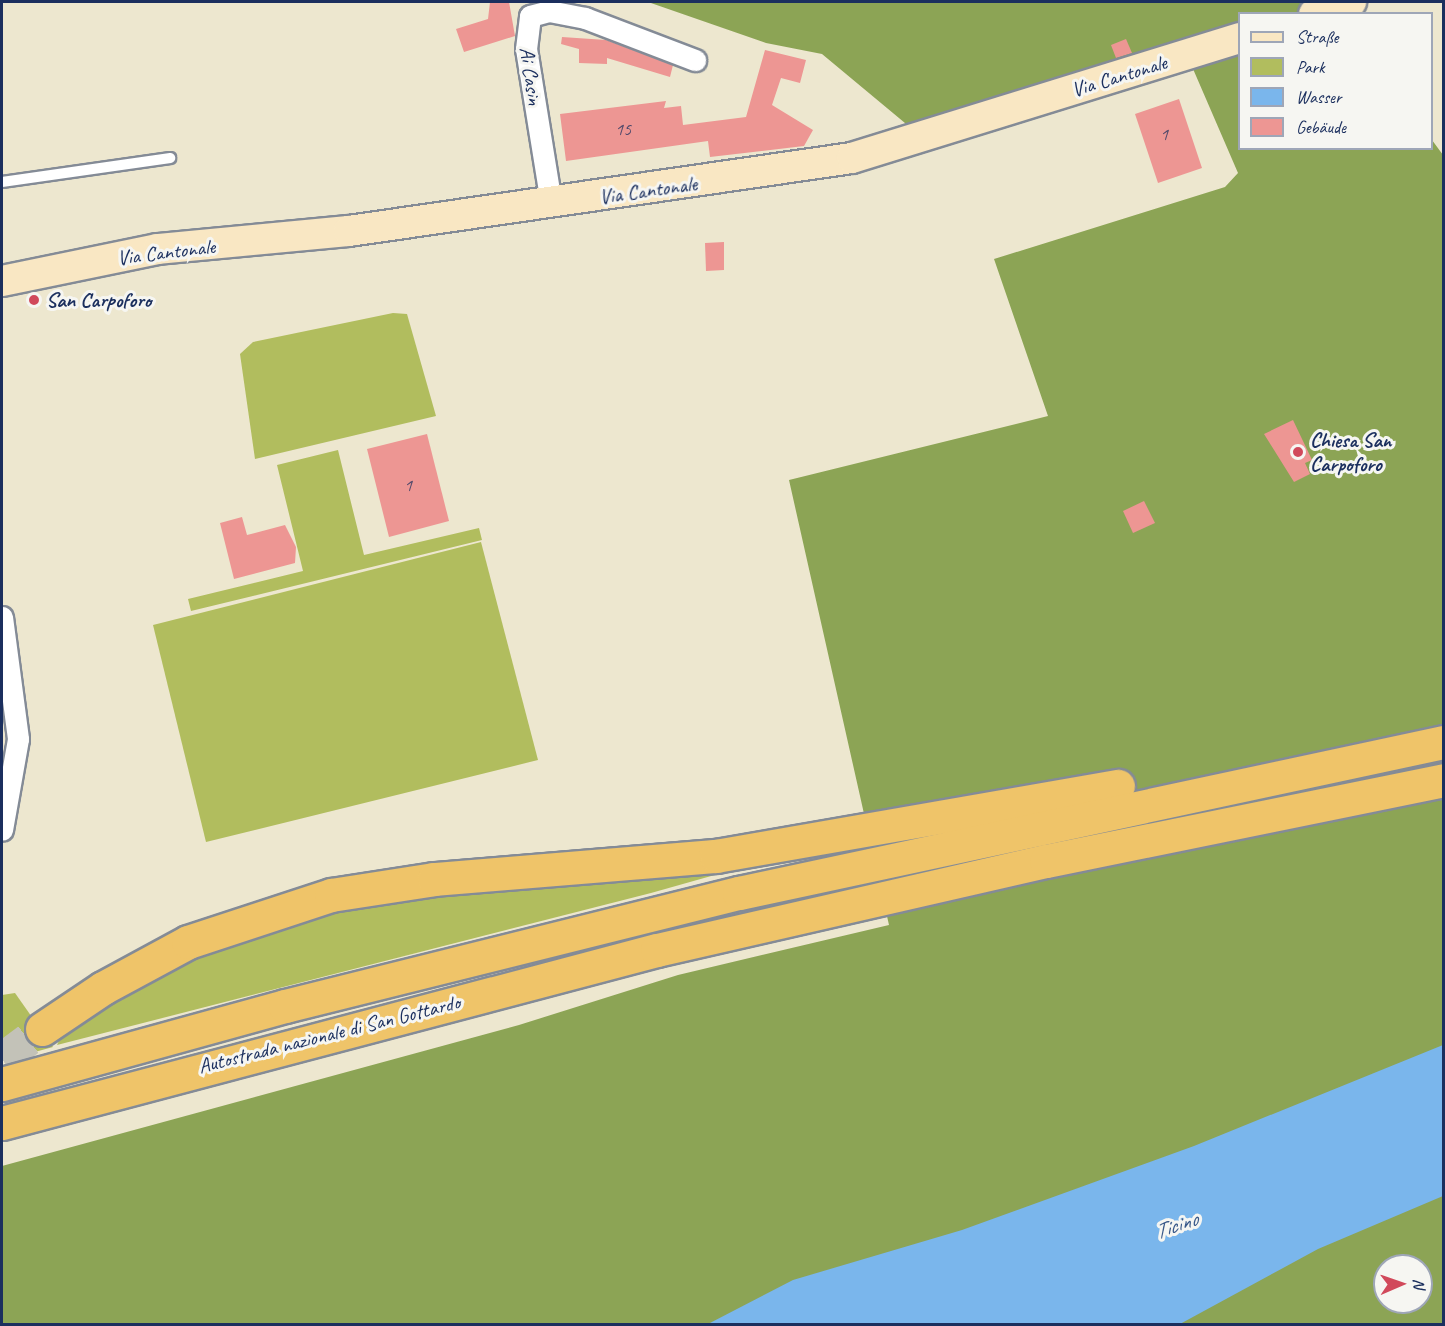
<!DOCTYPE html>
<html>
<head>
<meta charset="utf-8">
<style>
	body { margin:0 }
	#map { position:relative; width:1445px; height:1326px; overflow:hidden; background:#ede7cf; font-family:Caveat,sans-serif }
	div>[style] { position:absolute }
	.green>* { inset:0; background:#b1bd5e }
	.forest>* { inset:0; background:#8ca455 }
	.water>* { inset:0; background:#7ab6ec }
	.building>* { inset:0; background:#ed9693 }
	.highway-tunnel>* { height:33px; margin-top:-16.5px; transform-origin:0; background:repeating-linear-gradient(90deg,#c3c2b8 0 33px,transparent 0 49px) }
	.roads { filter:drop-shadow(2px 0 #848b96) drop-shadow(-2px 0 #848b96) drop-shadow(0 2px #848b96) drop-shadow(0 -2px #848b96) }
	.lane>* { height:10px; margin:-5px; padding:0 5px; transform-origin:5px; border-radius:5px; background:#fff }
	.street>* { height:21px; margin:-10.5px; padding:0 10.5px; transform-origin:10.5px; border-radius:10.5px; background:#fff }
	.secondary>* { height:30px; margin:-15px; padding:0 15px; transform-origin:15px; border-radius:15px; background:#f9e7c3 }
	.highway>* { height:33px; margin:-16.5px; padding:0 16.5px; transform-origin:16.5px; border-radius:16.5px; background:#efc469 }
	.dots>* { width:16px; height:16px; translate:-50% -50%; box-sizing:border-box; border:3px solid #f6f6f2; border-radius:50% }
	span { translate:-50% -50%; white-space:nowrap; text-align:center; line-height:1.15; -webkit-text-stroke:6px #f6f6f2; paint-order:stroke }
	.number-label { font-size:18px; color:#50496b }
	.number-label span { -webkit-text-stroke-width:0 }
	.street-label { font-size:21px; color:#1b2f5e }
	.poi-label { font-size:21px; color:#1b2f5e; font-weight:700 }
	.left { translate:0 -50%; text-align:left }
	.water-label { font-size:22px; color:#385889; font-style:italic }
	.frame { position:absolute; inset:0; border:3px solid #1b2f5e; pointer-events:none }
	.legend { position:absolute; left:1238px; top:12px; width:195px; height:138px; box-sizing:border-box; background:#f6f6f2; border:2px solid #9ea6b7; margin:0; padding:8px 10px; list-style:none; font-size:18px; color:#1b2f5e }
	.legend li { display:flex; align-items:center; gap:12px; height:30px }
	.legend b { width:30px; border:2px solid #9ea6b7 }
	.north { position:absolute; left:1373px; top:1254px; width:60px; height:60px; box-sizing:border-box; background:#f6f6f2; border:2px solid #9ea6b7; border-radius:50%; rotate:88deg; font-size:16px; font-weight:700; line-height:24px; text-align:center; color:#1b2f5e }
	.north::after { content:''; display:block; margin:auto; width:21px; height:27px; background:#d1495b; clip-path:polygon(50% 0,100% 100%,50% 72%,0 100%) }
</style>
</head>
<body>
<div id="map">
	<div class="green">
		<div style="clip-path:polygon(393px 313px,407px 314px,436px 416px,255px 459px,240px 354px,253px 342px)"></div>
		<div style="clip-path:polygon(338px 450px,364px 555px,479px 528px,482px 540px,191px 611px,188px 599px,303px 571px,277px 465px)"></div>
		<div style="clip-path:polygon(481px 542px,538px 760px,206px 842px,153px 625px)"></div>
		<div style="clip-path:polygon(736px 869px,651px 893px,57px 1045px,69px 1019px,129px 982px,352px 898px)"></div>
		<div style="clip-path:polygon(15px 993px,53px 1047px,2px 1061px,2px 995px)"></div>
	</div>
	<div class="forest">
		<div style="clip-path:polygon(evenodd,648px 2px,1350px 2px,1334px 13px,1240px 14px,1240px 148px,1432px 148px,1432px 140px,1443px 155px,1443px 1324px,2px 1324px,2px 1166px,519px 1025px,678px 975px,889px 925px,789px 480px,1048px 416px,994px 259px,1225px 187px,1238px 173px,1187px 55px,923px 138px,822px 54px,766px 43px,648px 2px,1385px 1266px,1421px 1266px,1421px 1302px,1385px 1302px,1385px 1266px)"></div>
	</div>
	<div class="water">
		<div style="clip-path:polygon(1443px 1045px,1443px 1196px,1318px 1249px,1180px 1324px,708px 1324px,793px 1280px,962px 1230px,1194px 1146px)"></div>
	</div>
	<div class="building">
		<div style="clip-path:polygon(490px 2px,509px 2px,515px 36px,464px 52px,456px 29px,488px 19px)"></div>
		<div style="clip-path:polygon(562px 37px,606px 40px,673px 65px,670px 77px,607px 58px,607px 64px,579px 63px,579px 49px,561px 44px)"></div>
		<div style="clip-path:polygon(1126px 39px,1132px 53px,1116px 58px,1111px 45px)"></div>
		<div style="clip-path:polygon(765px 50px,806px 60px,800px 83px,781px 78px,772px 105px,813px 130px,804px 146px,710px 157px,708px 141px,566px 161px,560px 114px,666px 101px,664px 108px,681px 106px,683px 125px,746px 117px)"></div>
		<div style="clip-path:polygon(1179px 99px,1202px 168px,1158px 183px,1135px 114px)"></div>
		<div style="clip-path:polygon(724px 242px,724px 270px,706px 271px,705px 243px)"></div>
		<div style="clip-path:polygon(1293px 420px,1312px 460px,1305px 463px,1310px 474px,1294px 482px,1264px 434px)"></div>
		<div style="clip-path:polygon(427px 434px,449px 521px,389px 537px,367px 449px)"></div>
		<div style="clip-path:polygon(1144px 501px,1155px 523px,1133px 533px,1123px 511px)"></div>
		<div style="clip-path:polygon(242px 517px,247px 535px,285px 525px,296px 547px,295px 563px,234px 579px,220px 523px)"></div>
	</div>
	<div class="highway-tunnel">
		<div style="left:2px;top:1059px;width:50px;rotate:-36.9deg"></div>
	</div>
	<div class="roads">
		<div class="lane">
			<div style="left:2px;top:182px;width:170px;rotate:-8.1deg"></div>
		</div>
		<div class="street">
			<div style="left:551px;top:203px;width:156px;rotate:-99.2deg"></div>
			<div style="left:526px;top:49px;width:33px;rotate:-83deg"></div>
			<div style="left:530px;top:16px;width:20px;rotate:-15deg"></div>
			<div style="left:549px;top:11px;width:37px;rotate:11deg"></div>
			<div style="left:585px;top:18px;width:118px;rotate:20.9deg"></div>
			<div style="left:2px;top:617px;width:123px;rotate:82.5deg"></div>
			<div style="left:18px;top:739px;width:92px;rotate:100deg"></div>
		</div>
		<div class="secondary">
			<div style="left:1314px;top:14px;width:39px;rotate:-18deg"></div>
			<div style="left:2px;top:281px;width:159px;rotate:-11.6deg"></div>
			<div style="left:158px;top:249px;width:192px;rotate:-5.4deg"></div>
			<div style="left:349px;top:231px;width:508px;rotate:-8.26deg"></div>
			<div style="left:852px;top:158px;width:406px;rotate:-17.2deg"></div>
		</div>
		<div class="highway">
			<div style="left:42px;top:1029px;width:73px;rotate:-33.9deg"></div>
			<div style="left:103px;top:988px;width:97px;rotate:-28.4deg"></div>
			<div style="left:188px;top:942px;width:151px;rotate:-18.2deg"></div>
			<div style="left:331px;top:895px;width:104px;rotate:-8.8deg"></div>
			<div style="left:434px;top:879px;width:283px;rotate:-4.7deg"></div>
			<div style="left:716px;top:856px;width:408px;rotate:-9.9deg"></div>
			<div style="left:2px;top:1084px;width:294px;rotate:-15.4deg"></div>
			<div style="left:285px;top:1006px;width:468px;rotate:-14deg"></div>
			<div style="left:739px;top:893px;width:721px;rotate:-12.09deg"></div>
			<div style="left:2px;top:1123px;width:677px;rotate:-14.8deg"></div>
			<div style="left:657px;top:950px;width:399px;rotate:-12.9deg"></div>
			<div style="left:1046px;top:861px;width:406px;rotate:-11.5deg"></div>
		</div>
	</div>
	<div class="dots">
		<div style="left:34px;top:300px;background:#d1495b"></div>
		<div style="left:1298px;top:452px;background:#d1495b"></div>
	</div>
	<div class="number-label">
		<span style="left:623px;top:129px">15</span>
		<span style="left:1164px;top:134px">1</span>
		<span style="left:408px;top:485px">1</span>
	</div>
	<div class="street-label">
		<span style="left:531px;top:76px;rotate:82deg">Ai Casin</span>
		<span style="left:1119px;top:76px;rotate:-17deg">Via Cantonale</span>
		<span style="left:648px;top:190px;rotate:-8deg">Via Cantonale</span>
		<span style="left:166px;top:252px;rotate:-7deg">Via Cantonale</span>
		<span style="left:329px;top:1034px;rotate:-14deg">Autostrada nazionale di San Gottardo</span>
	</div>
	<div class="poi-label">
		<span class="left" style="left:46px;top:300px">San Carpoforo</span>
		<span class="left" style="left:1310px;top:452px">Chiesa San<br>Carpoforo</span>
	</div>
	<div class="water-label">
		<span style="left:1176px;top:1226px;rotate:-19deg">Ticino</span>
	</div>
	<div class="frame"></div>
	<ul class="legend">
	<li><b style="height:8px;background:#f9e7c3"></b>Straße</li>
	<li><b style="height:16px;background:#b1bd5e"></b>Park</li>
	<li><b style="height:16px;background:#7ab6ec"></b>Wasser</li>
	<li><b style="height:16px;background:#ed9693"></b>Gebäude</li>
	</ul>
	<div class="north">N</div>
</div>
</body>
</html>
